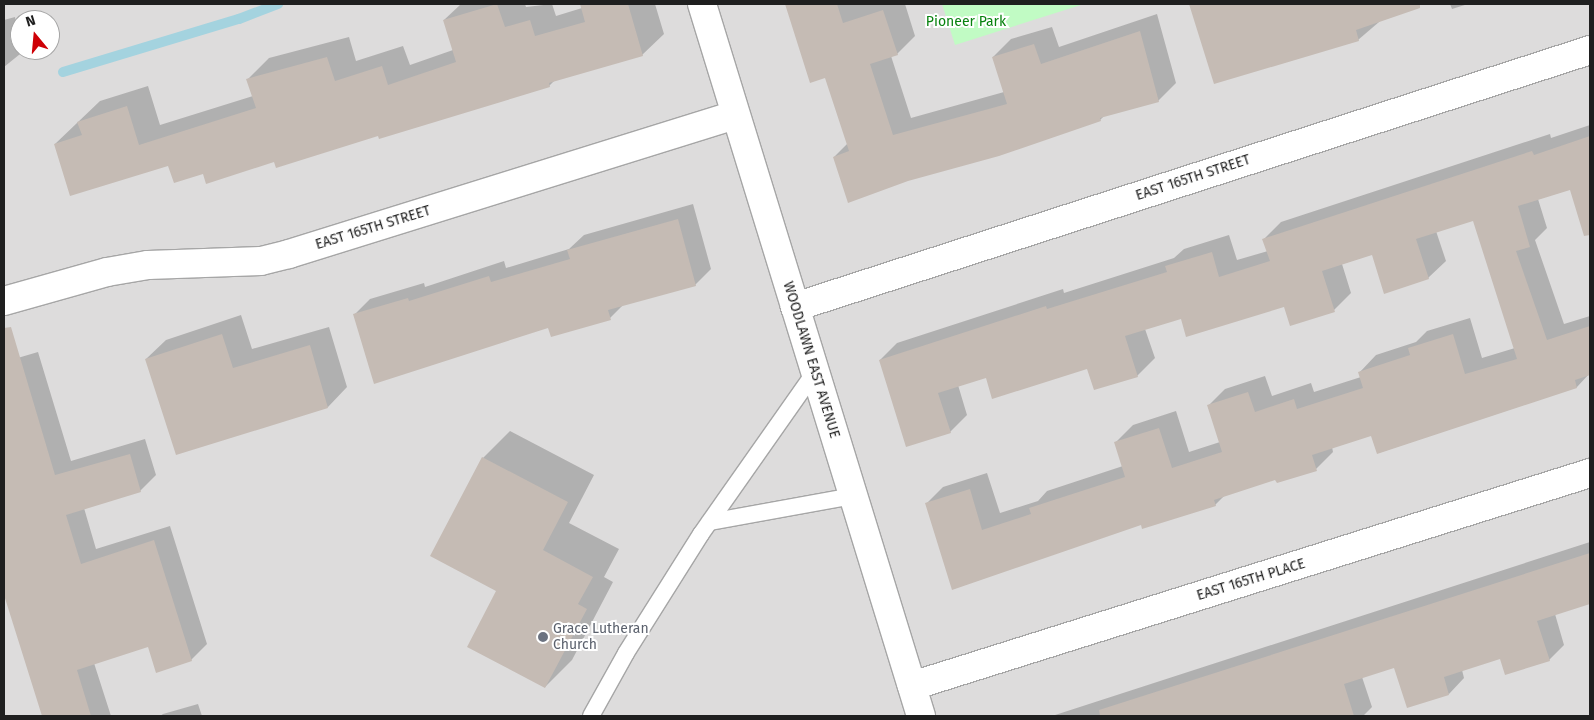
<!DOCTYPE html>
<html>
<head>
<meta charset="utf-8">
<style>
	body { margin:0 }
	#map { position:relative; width:1594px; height:720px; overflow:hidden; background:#f0ece5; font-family:"Fira Sans",sans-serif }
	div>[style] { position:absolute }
	.residential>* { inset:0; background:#dddcdc }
	.park>* { inset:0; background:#c1fbc4 }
	.shadow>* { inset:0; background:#0003 }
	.stream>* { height:10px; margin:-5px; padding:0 5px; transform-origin:5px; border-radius:5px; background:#a4d3df }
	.building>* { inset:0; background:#c5bbb4 }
	.roads { filter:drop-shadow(1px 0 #a6a6a6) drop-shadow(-1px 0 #a6a6a6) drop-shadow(0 1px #a6a6a6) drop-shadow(0 -1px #a6a6a6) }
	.service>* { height:16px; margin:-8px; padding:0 8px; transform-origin:8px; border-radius:8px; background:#fff }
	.minor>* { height:28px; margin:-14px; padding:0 14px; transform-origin:14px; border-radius:14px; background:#fff }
	.dots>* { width:14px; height:14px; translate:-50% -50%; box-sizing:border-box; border:2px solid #fff; border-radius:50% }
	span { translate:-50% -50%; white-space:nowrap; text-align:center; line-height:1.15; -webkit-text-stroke:4px #fff; paint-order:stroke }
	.park-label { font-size:14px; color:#08820f }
	.street-label { font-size:14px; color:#1f1f1f }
	.worship-label { font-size:14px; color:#5b616d }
	.left { translate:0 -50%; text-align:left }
	.frame { position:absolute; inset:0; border:5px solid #1f1f1f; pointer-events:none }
	.north { position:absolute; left:10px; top:10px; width:50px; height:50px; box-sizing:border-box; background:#fff; border:1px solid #a5a5a5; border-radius:50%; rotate:343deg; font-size:14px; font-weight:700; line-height:20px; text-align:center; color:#1f1f1f }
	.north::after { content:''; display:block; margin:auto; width:18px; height:22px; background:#ce0006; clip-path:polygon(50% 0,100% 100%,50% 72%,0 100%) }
</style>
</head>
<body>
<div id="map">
	<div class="residential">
		<div style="clip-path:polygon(evenodd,4px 4px,1590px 4px,1590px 716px,4px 716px,4px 4px,20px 20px,50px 20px,50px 50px,20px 50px,20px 20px)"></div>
	</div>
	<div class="park">
		<div style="clip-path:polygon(942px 4px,1084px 4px,955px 45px)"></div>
	</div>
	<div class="shadow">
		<div style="clip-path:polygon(461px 4px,525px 4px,526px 7px,552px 4px,556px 16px,582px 8px,581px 4px,655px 4px,664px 34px,642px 55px,555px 80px,549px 86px,275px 161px,204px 172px,55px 144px,100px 101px,148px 86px,160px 125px,253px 96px,248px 79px,269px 58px,349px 37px,356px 61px,403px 46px,410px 65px,453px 50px,444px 20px)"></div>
		<div style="clip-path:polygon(787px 4px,905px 4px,915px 36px,897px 54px,891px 56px,911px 118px,1004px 92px,993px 57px,1011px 39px,1052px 27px,1059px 47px,1157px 14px,1176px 83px,1158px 101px,1105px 115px,1100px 120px,834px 157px,848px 143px,826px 77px,811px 81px)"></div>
		<div style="clip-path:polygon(1190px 4px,1400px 4px,1358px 40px,1215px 82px)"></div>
		<div style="clip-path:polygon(1450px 4px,1468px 4px,1452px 9px)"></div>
		<div style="clip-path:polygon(15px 17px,20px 50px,25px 50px,4px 67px,4px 20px)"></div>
		<div style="clip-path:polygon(1590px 125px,1590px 231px,1585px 233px,1571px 189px,1538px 199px,1547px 228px,1535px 240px,1564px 324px,1590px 316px,1590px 373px,1577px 387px,1378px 453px,1372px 434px,1332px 447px,1333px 452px,1316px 469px,1276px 478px,1225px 495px,1215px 505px,1141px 523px,953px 589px,926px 504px,943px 487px,987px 473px,1000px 513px,1038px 501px,1047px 491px,1123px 466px,1116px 442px,1133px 425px,1176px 411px,1189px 452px,1220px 442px,1208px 406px,1225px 389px,1265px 376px,1272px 396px,1311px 383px,1314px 392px,1361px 377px,1359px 373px,1376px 355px,1416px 342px,1427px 331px,1470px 318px,1482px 358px,1515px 348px,1474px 220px,1436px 231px,1446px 261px,1428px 278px,1373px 254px,1342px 264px,1351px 293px,1334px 310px,1285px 306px,1182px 317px,1145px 329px,1155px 358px,1137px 376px,1088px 368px,987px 377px,958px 385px,967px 415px,950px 432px,880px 360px,897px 343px,1063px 289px,1064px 293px,1174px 258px,1184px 249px,1229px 235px,1237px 260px,1268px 251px,1264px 239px,1281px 222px,1550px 134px,1551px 138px)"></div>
		<div style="clip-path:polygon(693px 204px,711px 269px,695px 285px,624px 304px,610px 318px,549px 327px,355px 314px,370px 299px,424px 283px,425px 287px,504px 261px,506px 268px,569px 249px,584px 235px)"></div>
		<div style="clip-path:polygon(241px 315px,252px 349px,329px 327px,347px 387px,328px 407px,146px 359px,166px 340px)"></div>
		<div style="clip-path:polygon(38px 352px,71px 461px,145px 439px,156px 475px,140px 491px,84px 508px,96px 549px,170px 526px,207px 644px,191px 660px,148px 645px,94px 663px,111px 716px,43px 716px,4px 588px,4px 362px)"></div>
		<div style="clip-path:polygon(510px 431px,594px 475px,569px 523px,619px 549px,604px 577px,613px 582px,572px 660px,545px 687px,498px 590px,483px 458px)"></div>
		<div style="clip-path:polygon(1590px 542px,1590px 603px,1555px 614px,1564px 645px,1549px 660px,1500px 658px,1462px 670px,1464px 678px,1449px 694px,1395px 666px,1362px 677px,1372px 707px,1363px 716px,1052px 716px)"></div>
		<div style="clip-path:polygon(198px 704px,202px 716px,160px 716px,163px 714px)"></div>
	</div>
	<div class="stream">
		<div style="left:63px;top:72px;width:184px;rotate:-16.8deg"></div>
		<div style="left:239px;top:19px;width:42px;rotate:-21deg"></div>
	</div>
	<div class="building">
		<div style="clip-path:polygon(497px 4px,505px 27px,530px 20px,535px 36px,585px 22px,580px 4px,628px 4px,643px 56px,549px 83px,550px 87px,379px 139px,378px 136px,276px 168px,274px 162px,206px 184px,203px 174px,174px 183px,168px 166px,70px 196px,54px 144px,82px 135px,77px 122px,127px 106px,139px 145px,256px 108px,246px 79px,327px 57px,335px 81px,382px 66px,388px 85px,456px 62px,443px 20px)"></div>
		<div style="clip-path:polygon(785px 4px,837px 4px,843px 23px,883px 10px,898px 55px,870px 64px,893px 135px,1007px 104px,992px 57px,1034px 44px,1041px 64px,1140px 31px,1159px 102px,1100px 118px,1101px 121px,999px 156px,908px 181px,848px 203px,833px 157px,849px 151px,825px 78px,810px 83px)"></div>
		<div style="clip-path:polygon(1189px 4px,1420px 4px,1420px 8px,1356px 30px,1359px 41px,1214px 84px)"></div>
		<div style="clip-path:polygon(1590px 136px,1590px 235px,1584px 236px,1570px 190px,1518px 206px,1530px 247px,1516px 251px,1547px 340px,1590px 326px,1590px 375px,1575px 380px,1577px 388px,1377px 454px,1371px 436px,1312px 455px,1317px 471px,1277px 483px,1275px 480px,1214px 500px,1216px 506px,1142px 529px,1141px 525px,952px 590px,925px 503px,970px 489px,982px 530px,1031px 514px,1029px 508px,1125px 477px,1114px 442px,1159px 428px,1172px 468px,1222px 452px,1207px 405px,1248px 392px,1255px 412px,1294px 399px,1297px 409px,1363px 388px,1358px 372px,1410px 355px,1408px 348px,1453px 334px,1465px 374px,1517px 359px,1473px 221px,1416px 239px,1429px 279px,1384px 294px,1372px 255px,1322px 271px,1335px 312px,1290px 326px,1284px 307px,1186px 337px,1181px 319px,1125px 336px,1138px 377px,1094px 390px,1087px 369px,992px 399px,986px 378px,938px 393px,951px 433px,906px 447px,879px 360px,1046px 306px,1047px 309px,1167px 272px,1165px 266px,1212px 252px,1219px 277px,1270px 261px,1262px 239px,1532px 151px,1534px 155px)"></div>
		<div style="clip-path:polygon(678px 219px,696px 286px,608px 310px,611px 320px,551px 337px,548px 328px,374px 384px,353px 314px,408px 298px,409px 301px,489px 276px,491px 282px,570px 259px,567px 250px)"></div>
		<div style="clip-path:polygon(11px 327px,55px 475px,130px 454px,141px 492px,66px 515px,81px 564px,154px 540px,192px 661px,156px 673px,148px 647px,77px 670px,91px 716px,42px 716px,4px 595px,4px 328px)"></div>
		<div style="clip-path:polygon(222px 334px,233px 368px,310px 345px,328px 408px,176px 455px,145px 359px)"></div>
		<div style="clip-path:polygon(482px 457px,568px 502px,543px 550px,593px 577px,578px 604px,587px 609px,545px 688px,467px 647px,496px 591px,430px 556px)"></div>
		<div style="clip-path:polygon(1590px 553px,1590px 604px,1537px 621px,1550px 661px,1505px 675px,1500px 659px,1444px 677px,1449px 695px,1407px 708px,1394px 668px,1344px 684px,1354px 716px,1100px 716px,1099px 710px)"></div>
	</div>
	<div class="roads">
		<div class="service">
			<div style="left:710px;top:522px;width:145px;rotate:-10.3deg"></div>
			<div style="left:591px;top:716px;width:72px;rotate:-60.9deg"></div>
			<div style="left:626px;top:653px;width:141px;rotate:-57.8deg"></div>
			<div style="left:701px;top:534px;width:198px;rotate:-54.9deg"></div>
		</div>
		<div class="minor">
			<div style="left:702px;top:4px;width:745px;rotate:72.9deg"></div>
			<div style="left:4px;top:301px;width:107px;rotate:-15.7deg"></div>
			<div style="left:107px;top:272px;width:42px;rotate:-9.7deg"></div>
			<div style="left:148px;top:265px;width:113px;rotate:-2deg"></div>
			<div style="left:261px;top:261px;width:29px;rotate:-14deg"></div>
			<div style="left:289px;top:254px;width:467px;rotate:-17.3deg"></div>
			<div style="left:795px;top:307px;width:836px;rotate:-17.91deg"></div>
			<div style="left:912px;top:686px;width:711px;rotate:-17.44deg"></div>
		</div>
	</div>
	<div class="dots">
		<div style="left:543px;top:637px;background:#6b7280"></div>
	</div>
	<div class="park-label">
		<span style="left:966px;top:22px">Pioneer Park</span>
	</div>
	<div class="street-label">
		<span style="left:1193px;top:178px;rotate:-18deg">EAST 165TH STREET</span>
		<span style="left:373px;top:228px;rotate:-17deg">EAST 165TH STREET</span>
		<span style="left:811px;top:360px;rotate:73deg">WOODLAWN EAST AVENUE</span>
		<span style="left:1251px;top:580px;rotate:-17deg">EAST 165TH PLACE</span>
	</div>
	<div class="worship-label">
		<span class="left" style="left:553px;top:637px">Grace Lutheran<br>Church</span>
	</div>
	<div class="frame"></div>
	<div class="north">N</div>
</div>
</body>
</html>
